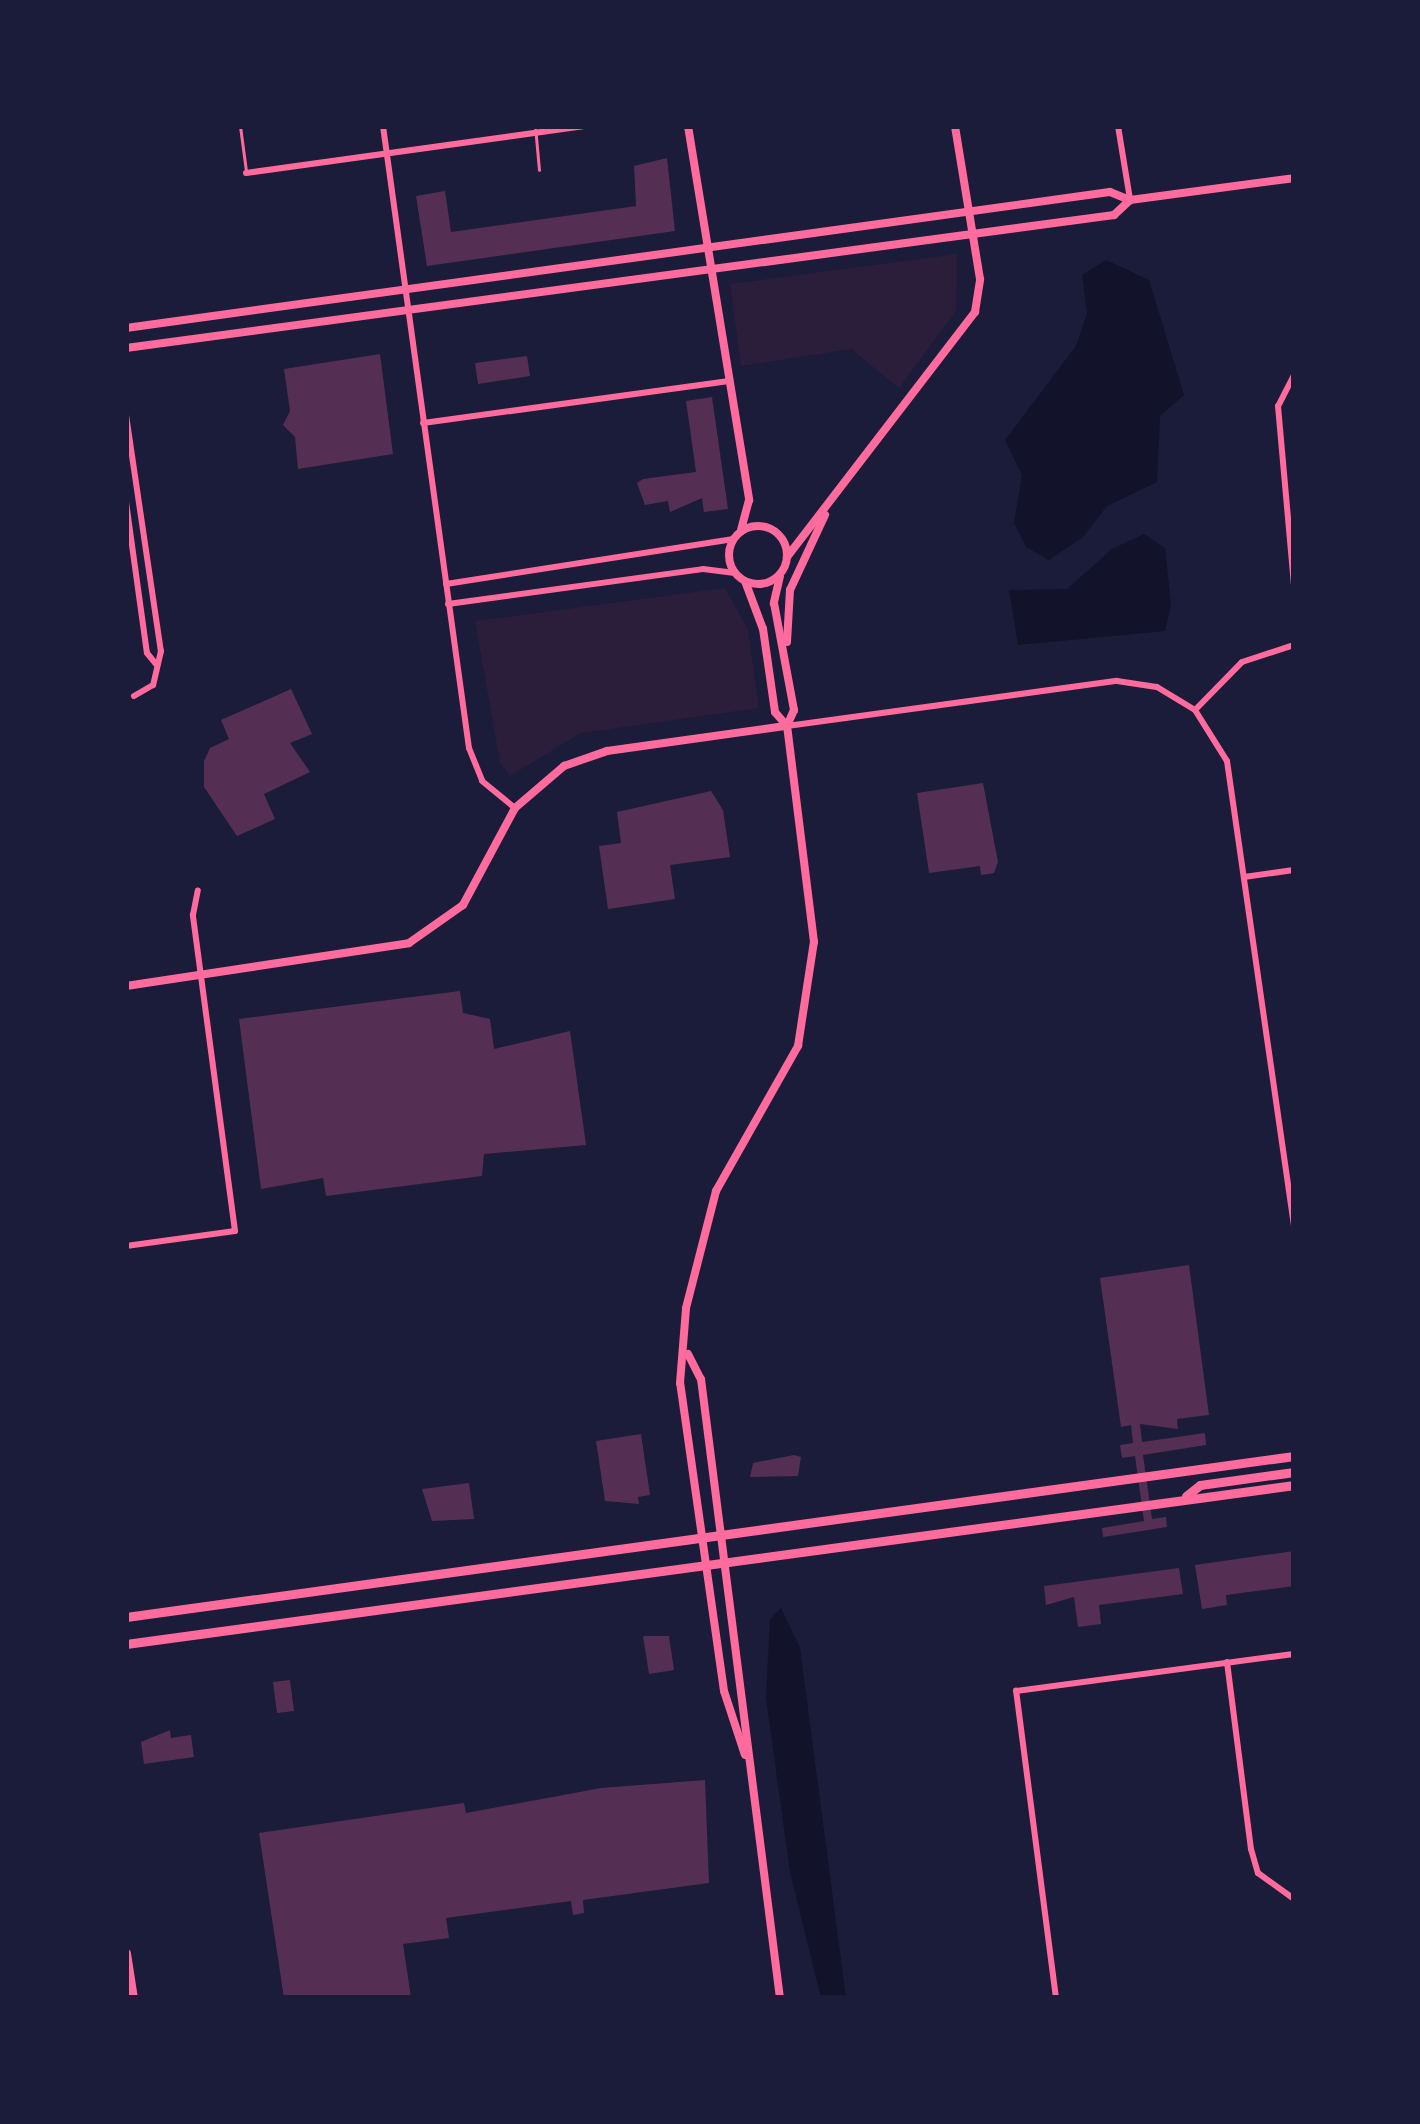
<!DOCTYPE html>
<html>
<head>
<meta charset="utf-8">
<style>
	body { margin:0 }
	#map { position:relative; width:1420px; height:2124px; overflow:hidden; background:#1b1b3a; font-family:"Public Sans",sans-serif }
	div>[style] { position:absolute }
	.green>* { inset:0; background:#2a1e3b }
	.water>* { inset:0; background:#12122b }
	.building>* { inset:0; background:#542f53 }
	.service>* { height:3px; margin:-1.5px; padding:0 1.5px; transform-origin:1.5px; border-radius:1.5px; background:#ff6b9d }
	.minor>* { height:6px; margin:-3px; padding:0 3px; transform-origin:3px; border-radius:3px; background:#ff6b9d }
	.tertiary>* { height:8px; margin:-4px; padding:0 4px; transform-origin:4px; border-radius:4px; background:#ff6b9d }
	.tertiary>.ring { margin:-4px; padding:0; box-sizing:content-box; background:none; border:8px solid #ff6b9d; border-radius:50% }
	.primary>* { height:9px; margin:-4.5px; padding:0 4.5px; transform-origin:4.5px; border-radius:4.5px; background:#ff6b9d }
	.trunk>* { height:9px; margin:-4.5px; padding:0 4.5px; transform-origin:4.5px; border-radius:4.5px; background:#ff6b9d }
	span { translate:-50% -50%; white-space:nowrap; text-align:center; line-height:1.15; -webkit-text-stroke:10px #1b1b3a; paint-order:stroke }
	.frame { position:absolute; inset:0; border:129px solid #1b1b3a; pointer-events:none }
</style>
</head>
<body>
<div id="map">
	<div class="green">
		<div style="clip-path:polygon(957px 254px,956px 311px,899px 388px,851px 349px,741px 366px,730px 284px)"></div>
		<div style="clip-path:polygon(725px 588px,748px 630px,759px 708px,581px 733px,510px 776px,500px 763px,475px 621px)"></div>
	</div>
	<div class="water">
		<div style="clip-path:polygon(1106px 260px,1149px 280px,1184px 395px,1160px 416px,1157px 482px,1107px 506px,1083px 537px,1049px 560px,1026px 547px,1014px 523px,1022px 475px,1005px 440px,1076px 346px,1087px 313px,1082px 275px)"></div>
		<div style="clip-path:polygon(1144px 534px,1165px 548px,1171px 605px,1165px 631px,1018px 645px,1009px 590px,1067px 589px,1112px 549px)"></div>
		<div style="clip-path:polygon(781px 1608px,800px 1648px,846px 1998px,821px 1998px,790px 1872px,766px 1698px,770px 1619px)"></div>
	</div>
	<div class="building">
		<div style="clip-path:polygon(667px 158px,675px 231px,427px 266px,416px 196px,445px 191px,451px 232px,636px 206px,634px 166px)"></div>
		<div style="clip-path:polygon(380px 354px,393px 454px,298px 469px,295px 437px,283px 425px,290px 411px,284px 369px)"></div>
		<div style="clip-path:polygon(527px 356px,530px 376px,478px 384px,475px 363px)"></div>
		<div style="clip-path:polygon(712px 397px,728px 509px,704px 512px,702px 498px,670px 512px,668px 501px,645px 505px,637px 483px,643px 479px,696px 472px,686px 401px)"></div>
		<div style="clip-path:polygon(291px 689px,312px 734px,290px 743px,310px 772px,264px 794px,275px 819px,237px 836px,204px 787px,204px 761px,210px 748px,229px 739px,221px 720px)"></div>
		<div style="clip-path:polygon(983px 783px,998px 862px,994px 873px,981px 875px,980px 866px,929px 873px,917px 793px)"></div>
		<div style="clip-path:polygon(711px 791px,723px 810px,730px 857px,670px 865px,675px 899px,608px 909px,599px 846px,621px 843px,617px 812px)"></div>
		<div style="clip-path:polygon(460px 991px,463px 1013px,490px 1019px,494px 1049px,570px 1031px,586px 1145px,484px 1154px,482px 1176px,326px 1196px,323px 1178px,261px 1189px,239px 1019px)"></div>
		<div style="clip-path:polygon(1189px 1265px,1209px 1415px,1177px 1419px,1178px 1429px,1140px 1424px,1142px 1442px,1205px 1433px,1206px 1445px,1143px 1455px,1152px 1519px,1166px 1517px,1167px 1527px,1103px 1537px,1102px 1528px,1144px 1521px,1135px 1456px,1122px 1458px,1120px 1445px,1133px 1443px,1131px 1425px,1121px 1427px,1100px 1278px)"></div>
		<div style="clip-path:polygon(641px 1434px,650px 1495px,638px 1497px,639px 1504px,605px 1501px,596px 1441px)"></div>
		<div style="clip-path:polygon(794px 1455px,801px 1457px,798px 1476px,750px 1477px,753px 1463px)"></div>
		<div style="clip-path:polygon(469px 1483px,474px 1519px,432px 1521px,422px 1489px)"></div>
		<div style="clip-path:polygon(1294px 1551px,1294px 1586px,1226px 1595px,1227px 1605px,1202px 1609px,1195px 1565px)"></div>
		<div style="clip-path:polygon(1179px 1568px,1183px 1594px,1099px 1605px,1101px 1624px,1078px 1627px,1074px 1597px,1046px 1605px,1044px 1586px)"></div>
		<div style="clip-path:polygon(643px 1636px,669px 1636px,674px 1670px,649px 1674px)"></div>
		<div style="clip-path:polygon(290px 1680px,294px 1711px,277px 1713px,273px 1682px)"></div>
		<div style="clip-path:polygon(170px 1730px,171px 1738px,191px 1735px,194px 1757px,144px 1764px,141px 1742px)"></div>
		<div style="clip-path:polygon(705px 1780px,709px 1883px,583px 1900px,584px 1913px,573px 1915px,571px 1901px,446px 1918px,449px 1938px,403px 1944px,411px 1998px,284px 1998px,259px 1833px,464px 1803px,466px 1813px,601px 1788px)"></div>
	</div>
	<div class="service">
		<div style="left:240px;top:126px;width:45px;rotate:82.4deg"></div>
		<div style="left:535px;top:126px;width:44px;rotate:84.8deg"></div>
	</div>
	<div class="minor">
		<div style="left:383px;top:126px;width:628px;rotate:82.13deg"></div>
		<div style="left:469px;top:748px;width:35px;rotate:68deg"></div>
		<div style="left:482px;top:781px;width:43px;rotate:39.3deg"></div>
		<div style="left:1118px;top:126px;width:74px;rotate:80.7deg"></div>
		<div style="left:246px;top:173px;width:340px;rotate:-7.9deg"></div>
		<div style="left:1294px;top:375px;width:35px;rotate:117deg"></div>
		<div style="left:1278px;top:406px;width:181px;rotate:84.9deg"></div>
		<div style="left:126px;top:415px;width:239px;rotate:81.6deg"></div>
		<div style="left:161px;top:651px;width:35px;rotate:103deg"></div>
		<div style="left:153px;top:685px;width:22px;rotate:150deg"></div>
		<div style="left:423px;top:423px;width:309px;rotate:-7.8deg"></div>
		<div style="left:126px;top:502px;width:152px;rotate:82.1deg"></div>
		<div style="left:147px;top:653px;width:14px;rotate:51deg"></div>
		<div style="left:446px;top:584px;width:291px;rotate:-8.9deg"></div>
		<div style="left:448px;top:604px;width:257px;rotate:-7.8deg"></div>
		<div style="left:703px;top:569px;width:32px;rotate:7deg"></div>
		<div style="left:1195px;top:710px;width:67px;rotate:-45.6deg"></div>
		<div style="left:1242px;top:662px;width:55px;rotate:-18.1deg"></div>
		<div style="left:787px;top:726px;width:333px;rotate:-7.8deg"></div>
		<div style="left:1117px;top:681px;width:40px;rotate:8.5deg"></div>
		<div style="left:1157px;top:687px;width:44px;rotate:31.2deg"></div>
		<div style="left:1195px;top:710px;width:60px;rotate:57.9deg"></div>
		<div style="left:1227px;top:761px;width:470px;rotate:81.8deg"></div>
		<div style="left:1244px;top:877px;width:50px;rotate:-8deg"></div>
		<div style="left:126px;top:1246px;width:110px;rotate:-7.8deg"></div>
		<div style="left:235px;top:1231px;width:319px;rotate:-97.6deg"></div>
		<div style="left:193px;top:915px;width:25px;rotate:-79deg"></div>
		<div style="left:1227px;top:1662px;width:189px;rotate:82.7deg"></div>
		<div style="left:1251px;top:1849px;width:25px;rotate:74deg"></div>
		<div style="left:1258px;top:1873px;width:44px;rotate:35.8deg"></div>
		<div style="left:1056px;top:1998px;width:310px;rotate:-97.4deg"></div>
		<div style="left:1016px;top:1691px;width:280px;rotate:-7.6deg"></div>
	</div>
	<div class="tertiary">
		<div style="left:688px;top:126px;width:379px;rotate:80.7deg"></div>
		<div style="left:749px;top:500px;width:31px;rotate:105deg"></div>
		<div style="left:126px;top:328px;width:993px;rotate:-7.87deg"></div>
		<div style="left:1110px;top:192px;width:22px;rotate:22deg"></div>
		<div style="left:1130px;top:200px;width:165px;rotate:-7.6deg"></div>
		<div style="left:126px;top:348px;width:997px;rotate:-7.67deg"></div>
		<div style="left:1114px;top:215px;width:22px;rotate:-43deg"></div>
		<div class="ring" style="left:729px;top:526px;width:50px;height:50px"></div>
		<div style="left:787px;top:557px;width:309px;rotate:-52.5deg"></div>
		<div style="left:975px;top:312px;width:33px;rotate:-81deg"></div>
		<div style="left:980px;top:279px;width:155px;rotate:-99.3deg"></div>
		<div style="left:780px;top:576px;width:28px;rotate:103deg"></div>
		<div style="left:774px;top:603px;width:109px;rotate:79.4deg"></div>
		<div style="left:794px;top:710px;width:17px;rotate:114deg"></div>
		<div style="left:787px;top:642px;width:52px;rotate:-86.7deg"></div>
		<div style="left:790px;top:590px;width:83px;rotate:-65deg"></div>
		<div style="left:126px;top:986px;width:286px;rotate:-8.6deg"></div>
		<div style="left:409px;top:943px;width:66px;rotate:-35.1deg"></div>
		<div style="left:463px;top:905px;width:110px;rotate:-61.8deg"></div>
		<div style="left:515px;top:808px;width:65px;rotate:-40.6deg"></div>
		<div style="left:564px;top:766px;width:46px;rotate:-19.2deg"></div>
		<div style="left:607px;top:751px;width:180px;rotate:-8deg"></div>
		<div style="left:688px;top:1354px;width:28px;rotate:63deg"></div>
		<div style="left:701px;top:1379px;width:624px;rotate:82.73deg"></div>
		<div style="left:745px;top:1755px;width:67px;rotate:-108.2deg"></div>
		<div style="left:724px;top:1691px;width:311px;rotate:-98.1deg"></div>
		<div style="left:680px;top:1383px;width:75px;rotate:-85.4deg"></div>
		<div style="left:686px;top:1308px;width:121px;rotate:-75.6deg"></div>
		<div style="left:716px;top:1191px;width:167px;rotate:-60.5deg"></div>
		<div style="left:798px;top:1046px;width:105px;rotate:-81.3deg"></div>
		<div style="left:814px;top:942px;width:218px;rotate:-97.1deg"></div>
		<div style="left:787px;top:726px;width:18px;rotate:-131deg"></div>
		<div style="left:775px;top:712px;width:84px;rotate:-98.2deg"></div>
		<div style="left:763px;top:629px;width:51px;rotate:-110.6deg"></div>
	</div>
	<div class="primary">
		<div style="left:1186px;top:1496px;width:18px;rotate:-38deg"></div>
		<div style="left:1200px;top:1485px;width:95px;rotate:-7.9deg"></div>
		<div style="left:126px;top:1617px;width:1179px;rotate:-7.85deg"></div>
		<div style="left:126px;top:1644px;width:1179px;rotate:-7.75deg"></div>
	</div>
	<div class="trunk">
		<div style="left:126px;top:1953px;width:46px;rotate:81.2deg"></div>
	</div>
	<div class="frame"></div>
</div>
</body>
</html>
